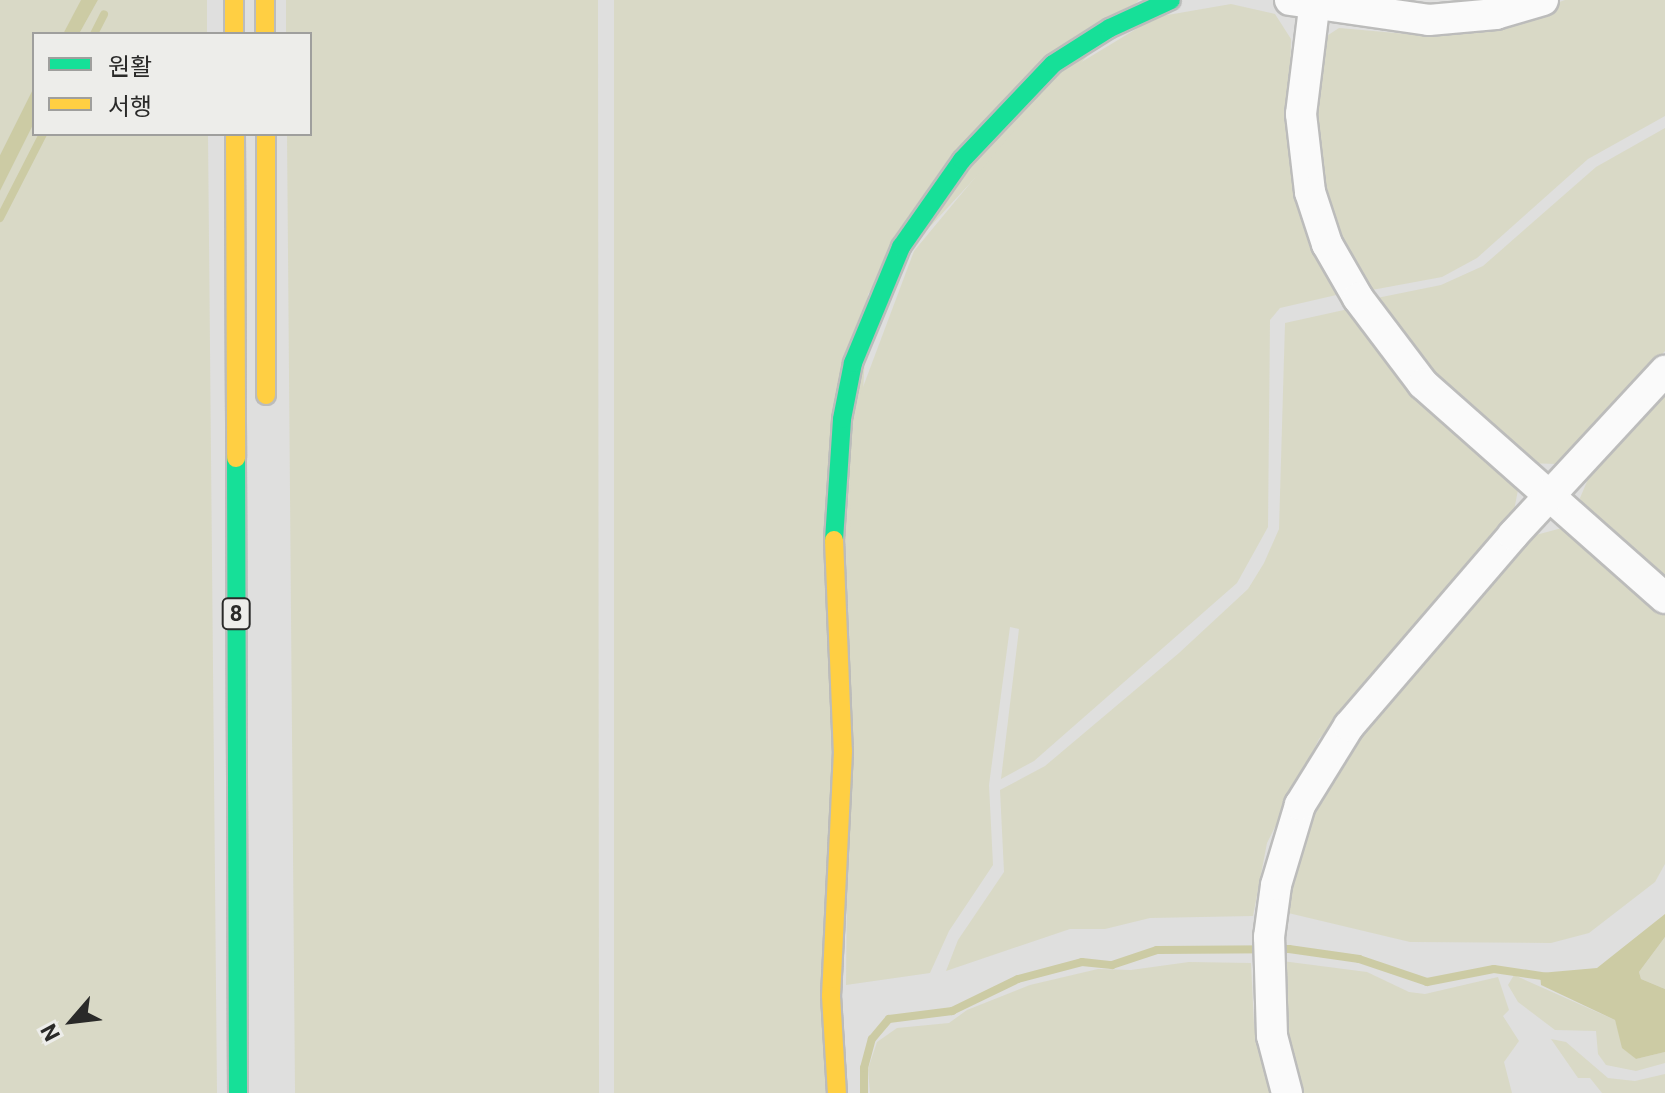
<!DOCTYPE html>
<html>
<head>
<meta charset="utf-8">
<style>
	body { margin:0 }
	#map { position:relative; width:1665px; height:1093px; overflow:hidden; background:#dfdfde; font-family:Roboto,"Noto Sans KR",sans-serif }
	div>[style] { position:absolute }
	.green>* { inset:0; background:#d9d9c6 }
	.water>* { inset:0; background:#cccba4 }
	.stream>* { height:8px; margin:-4px; padding:0 4px; transform-origin:4px; border-radius:4px; background:#cccba4 }
	.roads { filter:drop-shadow(2px 0 #bcbcbb) drop-shadow(-2px 0 #bcbcbb) drop-shadow(0 2px #bcbcbb) drop-shadow(0 -2px #bcbcbb) }
	.street>* { height:30px; margin:-15px; padding:0 15px; transform-origin:15px; border-radius:15px; background:#fafafa }
	.fast>* { height:18px; margin:-9px; padding:0 9px; transform-origin:9px; border-radius:9px; background:#16e098 }
	.slow>* { height:18px; margin:-9px; padding:0 9px; transform-origin:9px; border-radius:9px; background:#ffcf43 }
	span { translate:-50% -50%; white-space:nowrap; text-align:center; line-height:1.15; -webkit-text-stroke:8px #ededea; paint-order:stroke }
	.shield-label span { padding:2px 6px; background:#ededea; border:2px solid; border-radius:6px; -webkit-text-stroke-width:0 }
	.shield-label { font-size:22px; color:#2a2a29; font-weight:700 }
	.legend { position:absolute; left:32px; top:32px; width:280px; height:104px; box-sizing:border-box; background:#ededea; border:2px solid #9f9f9d; margin:0; padding:10px 14px; list-style:none; font-size:24px; color:#2a2a29 }
	.legend li { display:flex; align-items:center; gap:16px; height:40px }
	.legend b { width:40px; border:2px solid #9f9f9d }
	.north { position:absolute; left:32px; top:981px; width:80px; height:80px; -webkit-text-stroke:6px #ededea; paint-order:stroke; rotate:242deg; font-size:22px; font-weight:700; line-height:32px; text-align:center; color:#2a2a29 }
	.north::after { content:''; display:block; margin:auto; width:28px; height:36px; background:#2a2a29; clip-path:polygon(50% 0,100% 100%,50% 72%,0 100%) }
</style>
</head>
<body>
<div id="map">
	<div class="green">
		<div style="clip-path:polygon(0 0,82px 0,63px 34px,34px 34px,34px 87px,0 155px)"></div>
		<div style="clip-path:polygon(98px 0,207px 0,207px 34px,79px 34px)"></div>
		<div style="clip-path:polygon(286px 0,598px 0,599px 1093px,295px 1093px,287px 134px,310px 134px,310px 34px,286px 34px)"></div>
		<div style="clip-path:polygon(614px 0,1139px 0,868px 294px,828px 1093px,614px 1093px)"></div>
		<div style="clip-path:polygon(1565px 0,1665px 0,1665px 116px,1588px 159px,1477px 258px,1442px 277px,1361px 292px,1333px 243px,1308px 113px,1319px 41px,1339px 28px,1430px 36px,1486px 28px)"></div>
		<div style="clip-path:polygon(1231px 4px,1275px 14px,1291px 39px,1290px 79px,1345px 293px,1280px 308px,1270px 320px,1268px 527px,1237px 583px,1034px 761px,1001px 779px,1019px 629px,1010px 627px,989px 785px,993px 865px,949px 931px,930px 973px,846px 985px,851px 419px,914px 251px,1060px 75px,1156px 17px)"></div>
		<div style="clip-path:polygon(34px 123px,34px 134px,208px 134px,217px 1093px,0 1093px,0 191px)"></div>
		<div style="clip-path:polygon(1665px 128px,1665px 351px,1567px 456px,1556px 464px,1526px 463px,1433px 382px,1367px 300px,1441px 285px,1483px 266px,1596px 167px)"></div>
		<div style="clip-path:polygon(1353px 308px,1509px 472px,1518px 490px,1513px 516px,1319px 739px,1267px 843px,1253px 916px,1150px 918px,1105px 929px,1070px 929px,946px 971px,958px 940px,1004px 872px,1000px 790px,1045px 766px,1179px 653px,1248px 589px,1264px 563px,1279px 529px,1285px 323px)"></div>
		<div style="clip-path:polygon(1665px 388px,1665px 576px,1664px 577px,1649px 573px,1583px 515px,1580px 498px,1591px 472px)"></div>
		<div style="clip-path:polygon(1562px 528px,1578px 534px,1665px 611px,1665px 864px,1655px 882px,1589px 933px,1551px 943px,1410px 942px,1284px 912px,1305px 834px,1327px 779px,1347px 747px,1521px 545px,1532px 536px)"></div>
		<div style="clip-path:polygon(1665px 937px,1665px 989px,1641px 979px,1639px 972px)"></div>
		<div style="clip-path:polygon(1282px 961px,1367px 972px,1409px 992px,1425px 994px,1498px 977px,1509px 1010px,1503px 1016px,1519px 1041px,1504px 1062px,1512px 1093px,1298px 1093px,1281px 1033px)"></div>
		<div style="clip-path:polygon(1189px 962px,1251px 963px,1254px 1025px,1270px 1093px,870px 1093px,868px 1069px,877px 1042px,897px 1028px,949px 1023px,967px 1010px,1030px 985px,1098px 969px,1131px 970px)"></div>
		<div style="clip-path:polygon(1514px 975px,1615px 1020px,1623px 1048px,1636px 1059px,1665px 1052px,1665px 1063px,1636px 1071px,1606px 1065px,1598px 1054px,1596px 1031px,1555px 1030px,1518px 1002px,1508px 985px)"></div>
		<div style="clip-path:polygon(1551px 1039px,1566px 1042px,1608px 1078px,1635px 1081px,1665px 1074px,1665px 1093px,1602px 1093px,1590px 1078px,1578px 1078px)"></div>
	</div>
	<div class="water">
		<div style="clip-path:polygon(81px 0,98px 0,79px 34px,63px 34px)"></div>
		<div style="clip-path:polygon(34px 87px,34px 123px,0 191px,0 155px)"></div>
		<div style="clip-path:polygon(1665px 914px,1665px 937px,1639px 972px,1641px 979px,1665px 989px,1665px 1052px,1636px 1059px,1622px 1048px,1615px 1020px,1541px 985px,1540px 973px,1597px 968px)"></div>
	</div>
	<div class="stream">
		<div style="left:94px;top:34px;width:22px;rotate:-63deg"></div>
		<div style="left:0;top:218px;width:94px;rotate:-62.9deg"></div>
		<div style="left:864px;top:1093px;width:25px;rotate:-90deg"></div>
		<div style="left:864px;top:1068px;width:30px;rotate:-75deg"></div>
		<div style="left:872px;top:1039px;width:26px;rotate:-50deg"></div>
		<div style="left:889px;top:1019px;width:64px;rotate:-7.2deg"></div>
		<div style="left:952px;top:1011px;width:73px;rotate:-25.9deg"></div>
		<div style="left:1018px;top:979px;width:66px;rotate:-14.9deg"></div>
		<div style="left:1082px;top:962px;width:30px;rotate:6deg"></div>
		<div style="left:1112px;top:965px;width:47px;rotate:-18.4deg"></div>
		<div style="left:1157px;top:950px;width:132px;rotate:-0.4deg"></div>
		<div style="left:1289px;top:949px;width:71px;rotate:8.1deg"></div>
		<div style="left:1359px;top:959px;width:72px;rotate:18.7deg"></div>
		<div style="left:1427px;top:982px;width:68px;rotate:-11deg"></div>
		<div style="left:1494px;top:969px;width:56px;rotate:8.3deg"></div>
	</div>
	<div class="roads">
		<div class="street">
			<div style="left:1290px;top:0;width:140px;rotate:8.2deg"></div>
			<div style="left:1429px;top:20px;width:67px;rotate:-5.1deg"></div>
			<div style="left:1496px;top:14px;width:49px;rotate:-16.6deg"></div>
			<div style="left:1315px;top:0;width:115px;rotate:97deg"></div>
			<div style="left:1301px;top:114px;width:79px;rotate:83.4deg"></div>
			<div style="left:1310px;top:192px;width:55px;rotate:71.9deg"></div>
			<div style="left:1327px;top:244px;width:62px;rotate:60.1deg"></div>
			<div style="left:1358px;top:298px;width:108px;rotate:52.9deg"></div>
			<div style="left:1423px;top:384px;width:323px;rotate:41.5deg"></div>
			<div style="left:1287px;top:1093px;width:59px;rotate:-104.7deg"></div>
			<div style="left:1272px;top:1036px;width:99px;rotate:-91.7deg"></div>
			<div style="left:1269px;top:937px;width:52px;rotate:-82.3deg"></div>
			<div style="left:1276px;top:885px;width:84px;rotate:-73.3deg"></div>
			<div style="left:1300px;top:805px;width:93px;rotate:-58.2deg"></div>
			<div style="left:1349px;top:726px;width:252px;rotate:-49.3deg"></div>
			<div style="left:1513px;top:535px;width:224px;rotate:-47.2deg"></div>
		</div>
		<div class="fast">
			<div style="left:236px;top:458px;width:635px;rotate:89.82deg"></div>
			<div style="left:834px;top:540px;width:121px;rotate:-86.2deg"></div>
			<div style="left:842px;top:419px;width:57px;rotate:-78.9deg"></div>
			<div style="left:853px;top:363px;width:126px;rotate:-67.5deg"></div>
			<div style="left:901px;top:247px;width:106px;rotate:-55deg"></div>
			<div style="left:962px;top:160px;width:132px;rotate:-46.5deg"></div>
			<div style="left:1053px;top:64px;width:67px;rotate:-32.3deg"></div>
			<div style="left:1110px;top:28px;width:67px;rotate:-24.7deg"></div>
		</div>
		<div class="slow">
			<div style="left:234px;top:0;width:34px;rotate:90deg"></div>
			<div style="left:265px;top:0;width:34px;rotate:90deg"></div>
			<div style="left:235px;top:134px;width:324px;rotate:89.8deg"></div>
			<div style="left:266px;top:134px;width:261px;rotate:90deg"></div>
			<div style="left:834px;top:540px;width:211px;rotate:87.6deg"></div>
			<div style="left:843px;top:751px;width:245px;rotate:92.8deg"></div>
			<div style="left:831px;top:996px;width:97px;rotate:86.5deg"></div>
		</div>
	</div>
	<div class="shield-label">
		<span style="left:236px;top:614px">8</span>
	</div>
	<ul class="legend">
	<li><b style="height:10px;background:#16e098"></b>원활</li>
	<li><b style="height:10px;background:#ffcf43"></b>서행</li>
	</ul>
	<div class="north">N</div>
</div>
</body>
</html>
